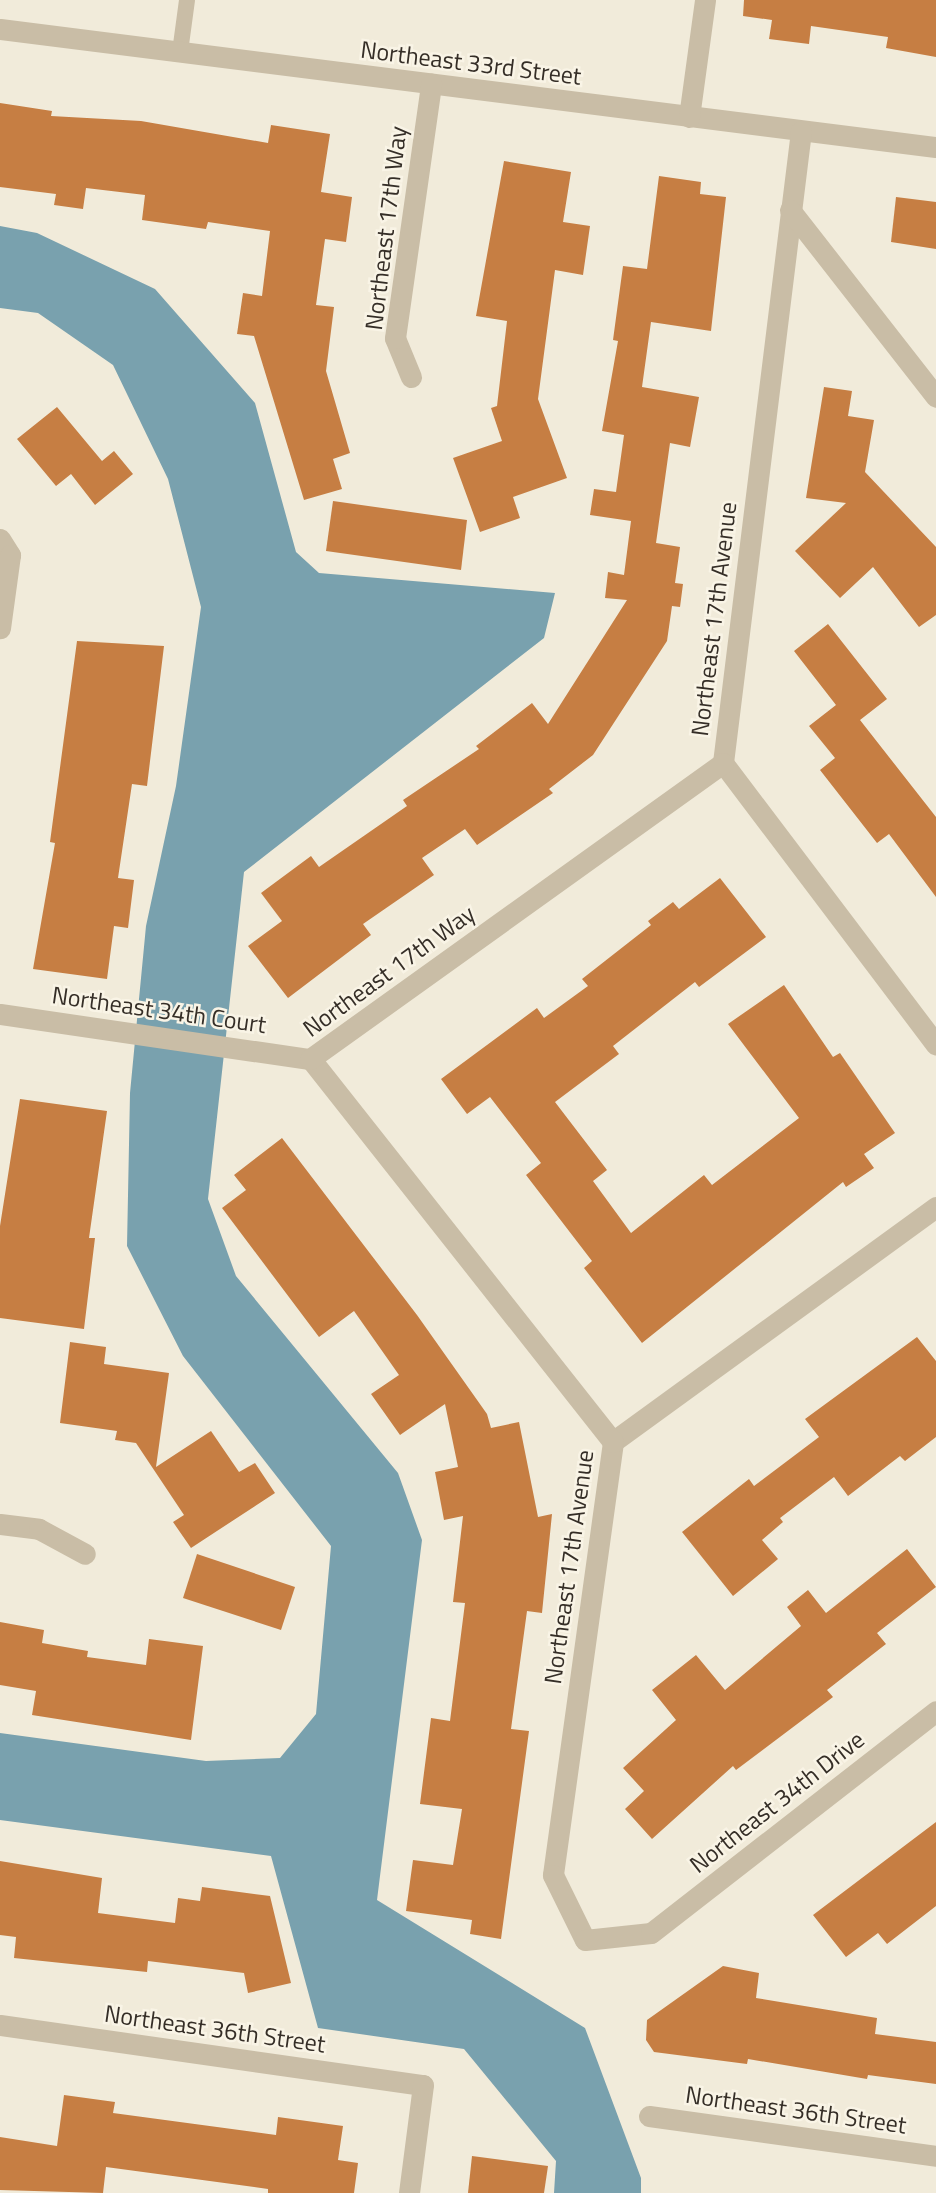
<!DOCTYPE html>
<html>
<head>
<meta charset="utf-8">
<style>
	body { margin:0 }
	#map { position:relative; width:936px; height:2193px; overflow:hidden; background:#f1ebda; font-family:"Titillium Web",sans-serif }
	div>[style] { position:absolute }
	.water>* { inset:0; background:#79a1ae }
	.building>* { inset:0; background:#c67e43 }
	.lane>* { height:16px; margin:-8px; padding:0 8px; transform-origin:8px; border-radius:8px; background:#c9bda6 }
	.street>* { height:21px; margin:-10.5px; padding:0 10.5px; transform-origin:10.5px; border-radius:10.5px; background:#c9bda6 }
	span { translate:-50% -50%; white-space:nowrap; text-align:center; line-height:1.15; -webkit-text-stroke:5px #f9f4e6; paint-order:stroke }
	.street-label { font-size:24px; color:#352e27 }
</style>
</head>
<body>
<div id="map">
	<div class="water">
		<div style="clip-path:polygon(0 226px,37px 233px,155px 289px,255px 403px,296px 552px,319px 573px,555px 593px,544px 638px,244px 872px,208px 1199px,236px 1276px,398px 1473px,422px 1540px,377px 1900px,585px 2028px,641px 2178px,641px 2193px,554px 2193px,556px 2161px,464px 2049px,318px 2028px,271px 1856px,0 1820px,0 1733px,206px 1761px,280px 1758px,316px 1714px,331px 1546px,183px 1356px,127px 1246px,130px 1093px,146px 926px,176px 786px,201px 607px,168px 479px,113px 365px,38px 313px,0 308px)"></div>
	</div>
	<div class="building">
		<div style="clip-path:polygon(744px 0,936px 0,936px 57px,886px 48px,888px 37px,811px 26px,809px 44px,769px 39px,772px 20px,743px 16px)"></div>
		<div style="clip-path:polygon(0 103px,52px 111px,51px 116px,141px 121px,268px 143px,271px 125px,330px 134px,321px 192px,352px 197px,346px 242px,325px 239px,316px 305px,334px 307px,326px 371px,350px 453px,333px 459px,342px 489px,304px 500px,254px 336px,237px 334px,243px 293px,262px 296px,270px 231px,208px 222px,206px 229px,142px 220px,145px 195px,86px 188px,83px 209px,54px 205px,56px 194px,0 187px)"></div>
		<div style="clip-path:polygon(504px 161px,571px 172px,563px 222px,590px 226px,583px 275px,555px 270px,538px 399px,567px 478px,513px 497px,520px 518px,480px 532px,453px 458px,502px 441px,491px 408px,497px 406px,507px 321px,476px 316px)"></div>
		<div style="clip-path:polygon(659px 176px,701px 182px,700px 194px,726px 197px,711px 331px,651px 322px,642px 387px,699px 397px,690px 447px,670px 443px,656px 543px,680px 547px,675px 583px,683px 584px,680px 607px,672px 606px,667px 641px,593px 755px,549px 789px,553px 793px,477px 845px,465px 829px,422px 858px,434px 875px,363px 924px,371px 935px,288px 998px,248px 946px,282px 921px,261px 893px,311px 856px,319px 867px,407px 806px,403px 800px,479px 749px,476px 746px,532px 703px,548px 724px,627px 600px,605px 598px,608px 572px,624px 575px,631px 521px,590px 515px,594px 489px,616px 492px,624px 435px,602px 431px,618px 341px,613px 340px,623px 266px,647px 269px)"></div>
		<div style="clip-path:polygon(896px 197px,936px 202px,936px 249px,891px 242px)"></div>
		<div style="clip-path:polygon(824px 387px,852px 391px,848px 416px,874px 420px,865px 472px,936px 547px,936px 615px,919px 627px,873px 567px,840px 598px,795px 551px,846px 503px,806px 498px)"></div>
		<div style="clip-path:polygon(57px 407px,102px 461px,114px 451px,133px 474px,95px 505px,71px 474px,56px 486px,17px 439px)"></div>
		<div style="clip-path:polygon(333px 501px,467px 520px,461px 570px,326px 551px)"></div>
		<div style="clip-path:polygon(828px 624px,887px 699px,860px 720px,936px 817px,936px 897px,889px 834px,877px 843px,820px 770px,835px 758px,809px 726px,836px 705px,794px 651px)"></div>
		<div style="clip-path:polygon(77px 641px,164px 646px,147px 786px,132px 784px,118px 878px,134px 880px,128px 928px,114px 926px,107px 979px,33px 969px,55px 843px,50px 842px)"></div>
		<div style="clip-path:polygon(720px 878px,766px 937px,699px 987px,695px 982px,613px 1046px,619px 1054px,555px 1102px,607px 1170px,593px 1181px,631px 1233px,704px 1175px,712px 1185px,799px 1118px,728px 1024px,784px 985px,833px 1057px,840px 1053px,895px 1133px,864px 1154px,874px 1168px,846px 1187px,843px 1182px,642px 1343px,584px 1268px,592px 1261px,526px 1175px,541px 1163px,490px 1097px,467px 1114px,441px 1079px,537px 1008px,544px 1018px,588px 986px,582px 979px,651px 925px,648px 921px,673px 902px,679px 909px)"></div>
		<div style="clip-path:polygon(20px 1099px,107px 1111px,89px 1238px,95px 1238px,84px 1329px,0 1318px,0 1226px)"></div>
		<div style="clip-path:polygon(282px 1138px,417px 1315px,487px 1414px,491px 1428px,519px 1422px,538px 1517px,552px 1514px,542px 1613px,527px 1611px,511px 1729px,529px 1731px,501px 1939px,470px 1934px,472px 1920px,406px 1911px,413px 1860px,453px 1865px,462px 1809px,420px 1804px,431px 1718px,450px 1721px,465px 1603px,453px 1602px,463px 1516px,444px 1520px,435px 1472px,458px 1467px,445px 1404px,400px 1435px,371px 1394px,399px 1375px,354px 1311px,319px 1337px,222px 1208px,246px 1190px,234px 1175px)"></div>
		<div style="clip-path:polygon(917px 1337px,936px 1361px,936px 1437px,905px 1461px,900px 1456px,848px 1496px,834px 1477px,780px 1518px,783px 1522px,762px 1540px,778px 1559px,733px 1596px,682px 1532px,749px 1479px,754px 1486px,819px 1437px,805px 1419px)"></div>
		<div style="clip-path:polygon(70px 1342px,106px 1347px,104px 1364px,169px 1373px,156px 1467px,211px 1431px,239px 1472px,255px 1463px,275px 1493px,191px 1548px,173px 1522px,184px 1515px,136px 1443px,115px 1440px,117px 1431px,60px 1423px)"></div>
		<div style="clip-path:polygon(907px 1549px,936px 1587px,877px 1633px,886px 1644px,827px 1690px,833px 1697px,736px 1770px,733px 1766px,652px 1839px,625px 1809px,644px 1791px,623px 1768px,676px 1720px,652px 1690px,696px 1655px,725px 1690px,801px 1626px,787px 1607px,808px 1590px,826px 1613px)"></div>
		<div style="clip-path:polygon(197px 1554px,295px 1587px,281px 1630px,183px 1598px)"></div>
		<div style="clip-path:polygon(0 1622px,44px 1630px,42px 1643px,88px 1651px,87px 1657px,146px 1665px,149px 1639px,203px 1646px,191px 1740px,32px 1715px,36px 1691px,0 1685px)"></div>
		<div style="clip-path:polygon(936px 1822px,936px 1906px,887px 1944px,878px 1933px,846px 1957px,813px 1915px)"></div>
		<div style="clip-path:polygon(0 1861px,102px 1878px,98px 1913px,175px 1923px,178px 1898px,200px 1901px,202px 1887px,270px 1896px,291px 1983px,248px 1993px,244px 1973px,148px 1961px,147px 1972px,14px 1958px,16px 1937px,0 1935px)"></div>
		<div style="clip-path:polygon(723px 1966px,759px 1973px,756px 1998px,877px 2018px,875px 2034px,936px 2042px,936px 2084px,868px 2075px,867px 2079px,748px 2059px,747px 2064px,654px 2052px,646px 2040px,647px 2020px)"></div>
		<div style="clip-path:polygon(64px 2095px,115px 2102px,113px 2113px,276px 2135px,278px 2117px,343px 2126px,338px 2160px,358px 2163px,354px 2193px,268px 2193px,268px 2189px,106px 2167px,103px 2193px,0 2190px,0 2137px,57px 2146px)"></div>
		<div style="clip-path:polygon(472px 2156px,548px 2166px,544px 2193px,468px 2193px)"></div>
	</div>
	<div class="lane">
		<div style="left:180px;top:52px;width:52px;rotate:-82.3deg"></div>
	</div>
	<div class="street">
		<div style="left:0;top:29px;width:943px;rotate:7.19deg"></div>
		<div style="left:689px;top:117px;width:118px;rotate:-82.2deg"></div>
		<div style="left:801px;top:131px;width:637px;rotate:97.04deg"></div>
		<div style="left:723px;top:763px;width:353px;rotate:52.9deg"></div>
		<div style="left:790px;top:210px;width:237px;rotate:52deg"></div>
		<div style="left:411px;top:377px;width:42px;rotate:-112.3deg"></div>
		<div style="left:395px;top:338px;width:257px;rotate:-81.9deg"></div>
		<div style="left:0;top:539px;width:19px;rotate:58deg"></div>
		<div style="left:10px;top:555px;width:74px;rotate:97.8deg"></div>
		<div style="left:0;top:1014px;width:313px;rotate:8.3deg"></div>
		<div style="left:936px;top:1207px;width:399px;rotate:144deg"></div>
		<div style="left:613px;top:1442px;width:437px;rotate:97.9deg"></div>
		<div style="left:553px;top:1875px;width:72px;rotate:63.8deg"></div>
		<div style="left:585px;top:1940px;width:66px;rotate:-6.1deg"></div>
		<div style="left:651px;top:1933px;width:361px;rotate:-37.9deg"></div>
		<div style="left:613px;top:1442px;width:488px;rotate:-128.3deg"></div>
		<div style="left:310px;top:1059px;width:508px;rotate:-35.63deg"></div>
		<div style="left:0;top:1524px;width:39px;rotate:7deg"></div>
		<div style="left:39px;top:1529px;width:52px;rotate:28.5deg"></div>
		<div style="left:0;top:2025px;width:427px;rotate:8.1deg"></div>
		<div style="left:423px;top:2085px;width:109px;rotate:97.4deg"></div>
		<div style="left:649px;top:2116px;width:290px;rotate:7.9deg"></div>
	</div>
	<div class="street-label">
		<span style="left:471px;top:63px;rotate:7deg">Northeast 33rd Street</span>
		<span style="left:386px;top:228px;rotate:-83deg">Northeast 17th Way</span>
		<span style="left:714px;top:619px;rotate:-83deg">Northeast 17th Avenue</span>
		<span style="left:389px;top:971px;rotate:-36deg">Northeast 17th Way</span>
		<span style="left:159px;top:1010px;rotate:8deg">Northeast 34th Court</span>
		<span style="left:569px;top:1567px;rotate:-82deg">Northeast 17th Avenue</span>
		<span style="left:777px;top:1802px;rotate:-38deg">Northeast 34th Drive</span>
		<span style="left:215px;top:2029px;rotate:8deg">Northeast 36th Street</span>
		<span style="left:796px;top:2110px;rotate:8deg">Northeast 36th Street</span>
	</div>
</div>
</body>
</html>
